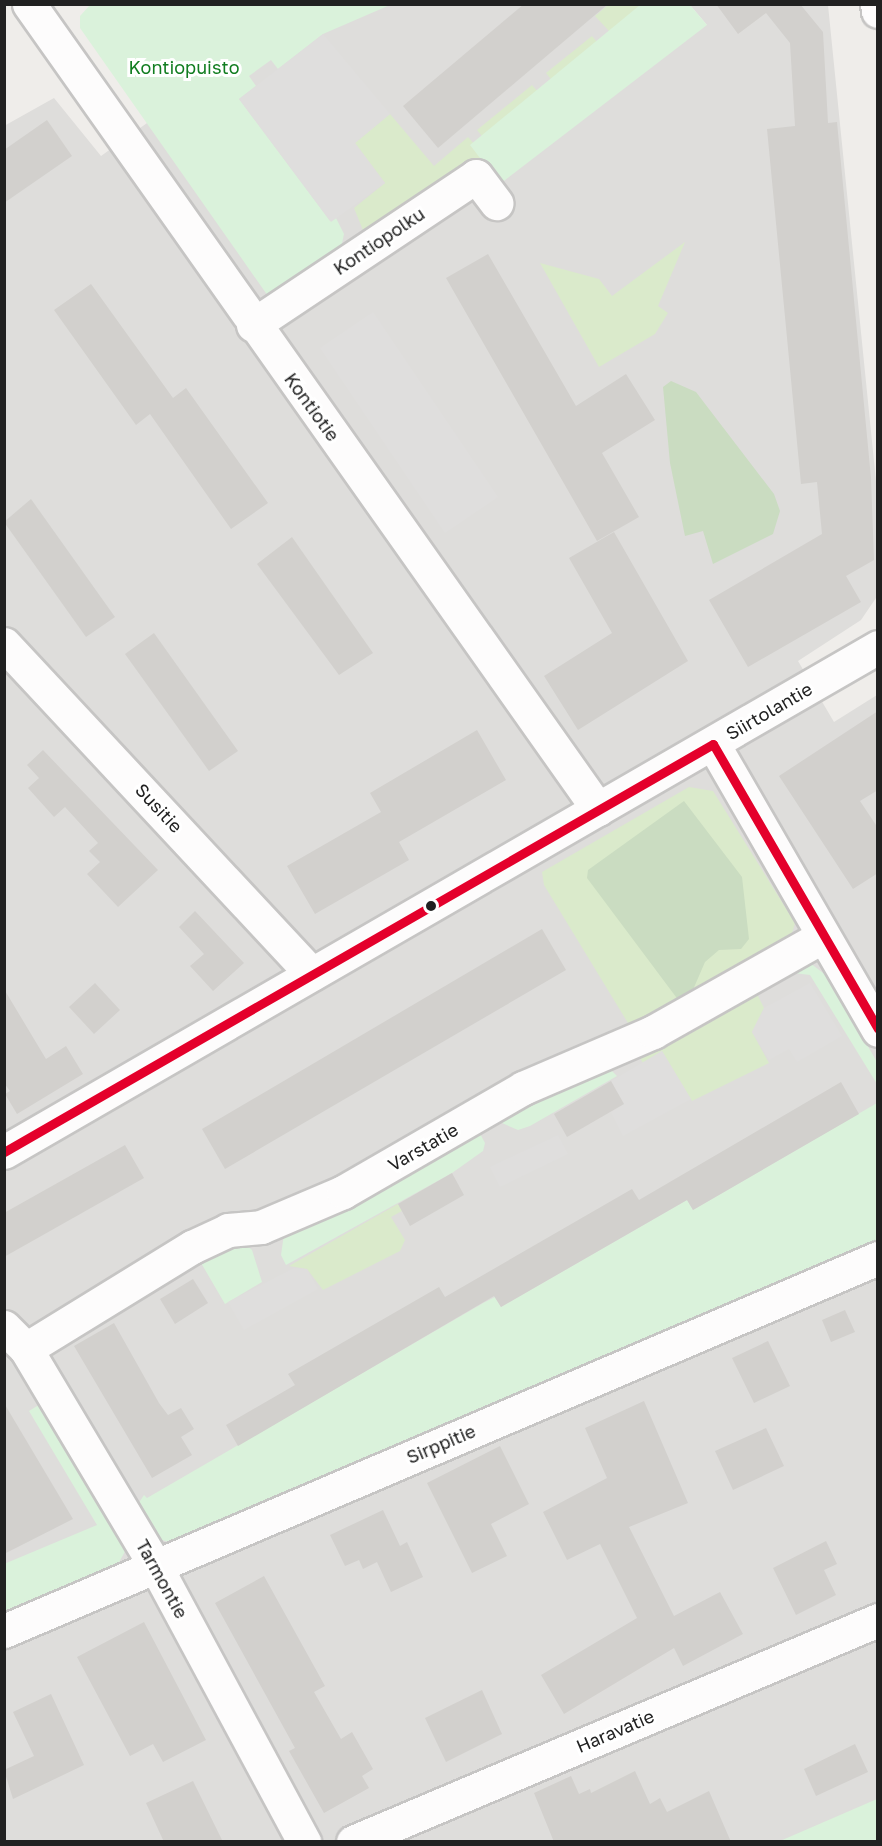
<!DOCTYPE html>
<html>
<head>
<meta charset="utf-8">
<style>
	body { margin:0 }
	#map { position:relative; width:882px; height:1846px; overflow:hidden; background:#efedea; font-family:"Golos Text",sans-serif }
	div>[style] { position:absolute }
	.residential>* { inset:0; background:#dedddb }
	.grass>* { inset:0; background:#daeacb }
	.forest>* { inset:0; background:#cadcc1 }
	.park>* { inset:0; background:#daf2db }
	.parking>* { inset:0; background:#dfdedd }
	.building>* { inset:0; background:#d2d0cd }
	.roads { filter:drop-shadow(2px 0 #c6c5c4) drop-shadow(-2px 0 #c6c5c4) drop-shadow(0 2px #c6c5c4) drop-shadow(0 -2px #c6c5c4) }
	.minor>* { height:33px; margin:-16.5px; padding:0 16.5px; transform-origin:16.5px; border-radius:16.5px; background:#fdfcfc }
	.bus-1>* { height:9px; margin:-4.5px; padding:0 4.5px; transform-origin:4.5px; border-radius:4.5px; background:#e4002b }
	.dots>* { width:16px; height:16px; translate:-50% -50%; box-sizing:border-box; border:3px solid #fff; border-radius:50% }
	span { translate:-50% -50%; white-space:nowrap; text-align:center; line-height:1.15; -webkit-text-stroke:6px #fff; paint-order:stroke }
	.park-label { font-size:18px; color:#117d20 }
	.street-label { font-size:18px; color:#212121 }
	.frame { position:absolute; inset:0; border:6px solid #212121; pointer-events:none }
</style>
</head>
<body>
<div id="map">
	<div class="residential">
		<div style="clip-path:polygon(312px 5px,640px 5px,707px 25px,690px 5px,828px 5px,877px 491px,878px 595px,861px 620px,798px 661px,834px 722px,877px 695px,877px 1841px,5px 1841px,4px 126px,54px 98px,101px 156px)"></div>
	</div>
	<div class="grass">
		<div style="clip-path:polygon(608px 5px,649px 5px,625px 48px,595px 16px)"></div>
		<div style="clip-path:polygon(592px 36px,613px 61px,566px 98px,546px 73px)"></div>
		<div style="clip-path:polygon(532px 85px,552px 108px,494px 151px,477px 130px)"></div>
		<div style="clip-path:polygon(390px 114px,434px 166px,468px 137px,484px 155px,367px 240px,354px 208px,385px 183px,355px 143px)"></div>
		<div style="clip-path:polygon(685px 242px,658px 306px,668px 313px,655px 334px,599px 367px,540px 263px,599px 279px,612px 296px)"></div>
		<div style="clip-path:polygon(689px 787px,713px 791px,795px 923px,788px 947px,631px 1028px,544px 885px,542px 872px)"></div>
		<div style="clip-path:polygon(754px 988px,764px 1008px,752px 1032px,769px 1063px,692px 1101px,662px 1051px,643px 1063px,638px 1055px)"></div>
		<div style="clip-path:polygon(398px 1204px,402px 1211px,391px 1217px,405px 1240px,400px 1251px,323px 1290px,307px 1269px,289px 1266px)"></div>
	</div>
	<div class="forest">
		<div style="clip-path:polygon(671px 381px,696px 392px,774px 494px,780px 511px,773px 534px,713px 564px,703px 531px,685px 536px,670px 463px,663px 387px)"></div>
		<div style="clip-path:polygon(684px 801px,742px 877px,749px 939px,741px 949px,719px 950px,705px 962px,689px 999px,679px 1001px,587px 878px,588px 870px)"></div>
	</div>
	<div class="park">
		<div style="clip-path:polygon(90px 5px,390px 5px,323px 34px,278px 69px,271px 60px,249px 76px,256px 86px,239px 99px,330px 221px,336px 218px,344px 234px,341px 248px,268px 296px,80px 28px,80px 16px)"></div>
		<div style="clip-path:polygon(640px 5px,690px 5px,707px 25px,500px 184px,470px 145px)"></div>
		<div style="clip-path:polygon(796px 963px,810px 963px,827px 976px,877px 1062px,877px 1084px,810px 975px,794px 973px,773px 986px,771px 982px)"></div>
		<div style="clip-path:polygon(607px 1066px,617px 1076px,530px 1126px,518px 1130px,502px 1123px,502px 1115px)"></div>
		<div style="clip-path:polygon(877px 1103px,877px 1247px,172px 1543px,159px 1539px,134px 1510px,144px 1495px,147px 1498px,485px 1302px,495px 1297px,501px 1307px,687px 1200px,693px 1210px)"></div>
		<div style="clip-path:polygon(477px 1128px,485px 1143px,483px 1151px,452px 1173px,286px 1265px,281px 1255px,284px 1234px)"></div>
		<div style="clip-path:polygon(243px 1242px,252px 1250px,262px 1282px,225px 1304px,197px 1256px)"></div>
		<div style="clip-path:polygon(42px 1403px,127px 1548px,114px 1571px,5px 1616px,4px 1564px,97px 1525px,29px 1411px)"></div>
		<div style="clip-path:polygon(877px 1799px,877px 1841px,780px 1841px)"></div>
	</div>
	<div class="parking">
		<div style="clip-path:polygon(323px 34px,390px 114px,355px 143px,385px 183px,331px 222px,239px 99px)"></div>
		<div style="clip-path:polygon(373px 312px,498px 497px,445px 533px,320px 348px)"></div>
		<div style="clip-path:polygon(810px 983px,842px 1036px,797px 1062px,789px 1049px,769px 1060px,752px 1032px,764px 1008px)"></div>
		<div style="clip-path:polygon(662px 1051px,691px 1099px,623px 1136px,611px 1112px,624px 1104px,611px 1081px)"></div>
		<div style="clip-path:polygon(558px 1135px,568px 1154px,500px 1187px,490px 1167px)"></div>
		<div style="clip-path:polygon(294px 1268px,307px 1269px,318px 1289px,244px 1330px,228px 1302px)"></div>
	</div>
	<div class="building">
		<div style="clip-path:polygon(524px 4px,608px 4px,438px 148px,403px 106px)"></div>
		<div style="clip-path:polygon(716px 4px,800px 4px,823px 32px,828px 123px,837px 122px,871px 478px,874px 560px,846px 576px,861px 602px,748px 667px,709px 600px,822px 534px,817px 482px,801px 484px,767px 129px,795px 126px,790px 43px,766px 13px,738px 34px)"></div>
		<div style="clip-path:polygon(47px 120px,72px 156px,4px 203px,4px 150px)"></div>
		<div style="clip-path:polygon(488px 254px,576px 406px,626px 374px,655px 420px,602px 453px,639px 517px,597px 541px,446px 278px)"></div>
		<div style="clip-path:polygon(91px 284px,173px 398px,186px 388px,268px 503px,231px 529px,150px 414px,136px 425px,54px 310px)"></div>
		<div style="clip-path:polygon(31px 499px,115px 617px,86px 637px,4px 522px)"></div>
		<div style="clip-path:polygon(614px 532px,688px 661px,578px 730px,544px 676px,612px 633px,569px 558px)"></div>
		<div style="clip-path:polygon(292px 537px,373px 653px,339px 675px,257px 564px)"></div>
		<div style="clip-path:polygon(154px 633px,238px 751px,209px 771px,125px 654px)"></div>
		<div style="clip-path:polygon(878px 711px,878px 790px,860px 801px,878px 828px,878px 873px,853px 889px,779px 776px)"></div>
		<div style="clip-path:polygon(477px 730px,506px 780px,399px 842px,409px 860px,315px 914px,287px 866px,381px 812px,370px 793px)"></div>
		<div style="clip-path:polygon(43px 750px,158px 870px,118px 907px,87px 874px,100px 862px,89px 851px,98px 843px,65px 807px,54px 817px,28px 788px,39px 778px,27px 765px)"></div>
		<div style="clip-path:polygon(195px 911px,244px 963px,213px 991px,190px 966px,204px 954px,179px 927px)"></div>
		<div style="clip-path:polygon(542px 929px,566px 970px,225px 1169px,202px 1129px)"></div>
		<div style="clip-path:polygon(95px 983px,120px 1010px,94px 1034px,69px 1007px)"></div>
		<div style="clip-path:polygon(4px 989px,46px 1059px,66px 1046px,83px 1074px,17px 1114px,5px 1094px,10px 1091px,4px 1083px)"></div>
		<div style="clip-path:polygon(611px 1081px,624px 1104px,567px 1137px,554px 1114px)"></div>
		<div style="clip-path:polygon(841px 1082px,859px 1114px,693px 1210px,687px 1200px,501px 1307px,494px 1296px,238px 1446px,226px 1425px,295px 1385px,288px 1374px,439px 1287px,445px 1297px,632px 1189px,639px 1200px)"></div>
		<div style="clip-path:polygon(125px 1145px,144px 1178px,4px 1257px,4px 1213px)"></div>
		<div style="clip-path:polygon(452px 1173px,464px 1195px,410px 1226px,398px 1204px)"></div>
		<div style="clip-path:polygon(193px 1279px,208px 1303px,175px 1324px,160px 1299px)"></div>
		<div style="clip-path:polygon(845px 1310px,855px 1332px,831px 1342px,822px 1320px)"></div>
		<div style="clip-path:polygon(114px 1323px,159px 1403px,168px 1415px,181px 1408px,194px 1429px,181px 1437px,192px 1455px,152px 1478px,74px 1346px)"></div>
		<div style="clip-path:polygon(768px 1341px,790px 1386px,754px 1403px,732px 1358px)"></div>
		<div style="clip-path:polygon(644px 1401px,688px 1503px,629px 1527px,674px 1616px,720px 1592px,743px 1634px,683px 1666px,674px 1648px,564px 1714px,541px 1675px,637px 1618px,600px 1544px,567px 1560px,543px 1512px,607px 1478px,585px 1428px)"></div>
		<div style="clip-path:polygon(4px 1403px,73px 1519px,4px 1554px)"></div>
		<div style="clip-path:polygon(766px 1428px,784px 1466px,733px 1490px,715px 1451px)"></div>
		<div style="clip-path:polygon(500px 1446px,529px 1504px,491px 1524px,507px 1556px,472px 1573px,427px 1483px)"></div>
		<div style="clip-path:polygon(383px 1510px,400px 1546px,407px 1542px,423px 1577px,391px 1592px,377px 1562px,363px 1569px,359px 1560px,345px 1566px,330px 1535px)"></div>
		<div style="clip-path:polygon(826px 1541px,837px 1564px,824px 1570px,836px 1595px,796px 1615px,773px 1568px)"></div>
		<div style="clip-path:polygon(264px 1576px,325px 1686px,314px 1692px,341px 1739px,352px 1732px,373px 1769px,362px 1776px,369px 1788px,324px 1813px,289px 1751px,295px 1748px,215px 1603px)"></div>
		<div style="clip-path:polygon(144px 1622px,206px 1740px,163px 1762px,153px 1744px,130px 1756px,77px 1657px)"></div>
		<div style="clip-path:polygon(482px 1690px,502px 1734px,446px 1762px,425px 1718px)"></div>
		<div style="clip-path:polygon(51px 1694px,84px 1765px,13px 1799px,4px 1770px,34px 1756px,13px 1712px)"></div>
		<div style="clip-path:polygon(855px 1744px,868px 1772px,816px 1796px,804px 1769px)"></div>
		<div style="clip-path:polygon(635px 1771px,650px 1804px,660px 1798px,667px 1812px,709px 1791px,731px 1842px,554px 1842px,534px 1793px,571px 1776px,579px 1794px,590px 1789px,591px 1793px)"></div>
		<div style="clip-path:polygon(193px 1781px,223px 1842px,164px 1842px,146px 1803px)"></div>
	</div>
	<div class="roads">
		<div class="minor">
			<div style="left:29px;top:4px;width:986px;rotate:54.75deg"></div>
			<div style="left:877px;top:4px;width:7px;rotate:82deg"></div>
			<div style="left:253px;top:325px;width:268px;rotate:-33.7deg"></div>
			<div style="left:476px;top:176px;width:34px;rotate:53deg"></div>
			<div style="left:4px;top:644px;width:451px;rotate:47deg"></div>
			<div style="left:713px;top:744px;width:330px;rotate:60deg"></div>
			<div style="left:4px;top:1152px;width:1009px;rotate:-30.02deg"></div>
			<div style="left:4px;top:1327px;width:31px;rotate:45deg"></div>
			<div style="left:26px;top:1349px;width:252px;rotate:59.2deg"></div>
			<div style="left:155px;top:1565px;width:315px;rotate:61.7deg"></div>
			<div style="left:26px;top:1349px;width:195px;rotate:-31.6deg"></div>
			<div style="left:192px;top:1247px;width:40px;rotate:-25deg"></div>
			<div style="left:228px;top:1230px;width:33px;rotate:-5deg"></div>
			<div style="left:261px;top:1227px;width:89px;rotate:-23.1deg"></div>
			<div style="left:343px;top:1192px;width:208px;rotate:-30deg"></div>
			<div style="left:523px;top:1088px;width:142px;rotate:-23.3deg"></div>
			<div style="left:653px;top:1032px;width:192px;rotate:-29.4deg"></div>
			<div style="left:4px;top:1631px;width:950px;rotate:-23.11deg"></div>
			<div style="left:353px;top:1842px;width:570px;rotate:-22.92deg"></div>
		</div>
	</div>
	<div class="bus-1">
		<div style="left:4px;top:1152px;width:818px;rotate:-29.92deg"></div>
		<div style="left:713px;top:744px;width:329px;rotate:59.9deg"></div>
	</div>
	<div class="dots">
		<div style="left:431px;top:906px;background:#212121"></div>
	</div>
	<div class="park-label">
		<span style="left:184px;top:67px">Kontiopuisto</span>
	</div>
	<div class="street-label">
		<span style="left:379px;top:241px;rotate:-34deg">Kontiopolku</span>
		<span style="left:312px;top:407px;rotate:54deg">Kontiotie</span>
		<span style="left:769px;top:711px;rotate:-30deg">Siirtolantie</span>
		<span style="left:159px;top:808px;rotate:47deg">Susitie</span>
		<span style="left:423px;top:1147px;rotate:-30deg">Varstatie</span>
		<span style="left:441px;top:1444px;rotate:-23deg">Sirppitie</span>
		<span style="left:162px;top:1579px;rotate:61deg">Tarmontie</span>
		<span style="left:615px;top:1731px;rotate:-23deg">Haravatie</span>
	</div>
	<div class="frame"></div>
</div>
</body>
</html>
